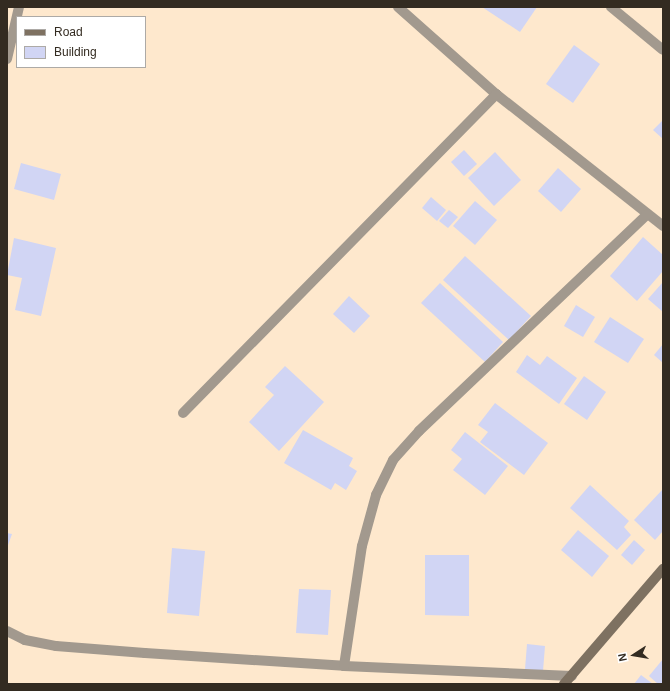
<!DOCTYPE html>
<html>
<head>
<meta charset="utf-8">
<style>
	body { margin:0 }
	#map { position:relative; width:670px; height:691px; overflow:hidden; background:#fee8cd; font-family:Arial,sans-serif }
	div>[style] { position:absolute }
	.building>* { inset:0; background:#d1d5f4 }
	.street>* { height:10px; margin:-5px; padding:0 5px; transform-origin:5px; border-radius:5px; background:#a2998e }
	.secondary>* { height:10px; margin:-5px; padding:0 5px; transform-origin:5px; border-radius:5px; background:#7e7161 }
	span { translate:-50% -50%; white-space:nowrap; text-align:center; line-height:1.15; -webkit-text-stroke:4px #fff; paint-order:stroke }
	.frame { position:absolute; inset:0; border:8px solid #332b21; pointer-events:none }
	.legend { position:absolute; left:16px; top:16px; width:130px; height:52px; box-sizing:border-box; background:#fff; border:1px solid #adaaa6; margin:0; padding:5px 7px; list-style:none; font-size:12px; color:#332b21 }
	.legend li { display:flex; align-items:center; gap:8px; height:20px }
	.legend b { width:20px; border:1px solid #adaaa6 }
	.north { position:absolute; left:614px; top:635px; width:40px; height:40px; -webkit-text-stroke:3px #fff; paint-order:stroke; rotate:258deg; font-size:11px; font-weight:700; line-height:16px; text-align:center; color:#332b21 }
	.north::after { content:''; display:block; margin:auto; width:14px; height:18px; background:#332b21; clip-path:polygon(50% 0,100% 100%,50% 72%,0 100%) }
</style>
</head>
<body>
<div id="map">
	<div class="building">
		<div style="clip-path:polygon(482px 7px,537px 7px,520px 32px)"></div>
		<div style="clip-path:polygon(574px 45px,600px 64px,573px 103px,546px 84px)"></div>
		<div style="clip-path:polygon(663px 120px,663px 139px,653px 130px)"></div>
		<div style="clip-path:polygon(464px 150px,477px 164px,464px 176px,451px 162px)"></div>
		<div style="clip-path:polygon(495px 152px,521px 180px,494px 206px,468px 178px)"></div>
		<div style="clip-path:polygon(21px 163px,61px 174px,54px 200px,14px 189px)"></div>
		<div style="clip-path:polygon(558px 168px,581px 189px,561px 212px,538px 191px)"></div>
		<div style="clip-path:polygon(431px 197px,446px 210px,437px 221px,422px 208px)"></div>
		<div style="clip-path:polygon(475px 201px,497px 220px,475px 245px,453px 226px)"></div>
		<div style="clip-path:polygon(449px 210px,458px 217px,448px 228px,439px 221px)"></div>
		<div style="clip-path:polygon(643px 237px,663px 255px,663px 271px,637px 301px,610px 276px)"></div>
		<div style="clip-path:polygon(14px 238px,56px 248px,41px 316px,15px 310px,22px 278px,7px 275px)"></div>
		<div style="clip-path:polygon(465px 256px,531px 316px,509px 340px,443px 280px)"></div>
		<div style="clip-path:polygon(663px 282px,663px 312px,648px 299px)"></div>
		<div style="clip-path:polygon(440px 283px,503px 342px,485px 362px,421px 303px)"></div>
		<div style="clip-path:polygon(349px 296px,370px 316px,354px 333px,333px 314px)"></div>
		<div style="clip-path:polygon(576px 305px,595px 317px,583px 337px,564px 326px)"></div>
		<div style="clip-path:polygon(610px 317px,644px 339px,628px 363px,594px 342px)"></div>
		<div style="clip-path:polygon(663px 344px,663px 363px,654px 355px)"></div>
		<div style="clip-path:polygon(527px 355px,540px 365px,547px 356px,577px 378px,559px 404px,516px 372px)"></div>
		<div style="clip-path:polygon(285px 366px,324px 402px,279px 451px,249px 422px,274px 395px,265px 387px)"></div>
		<div style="clip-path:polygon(584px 376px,606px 392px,587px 420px,564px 404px)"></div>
		<div style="clip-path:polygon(495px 403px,548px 443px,524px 475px,480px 442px,488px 432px,478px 425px)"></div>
		<div style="clip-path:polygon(303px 430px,353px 458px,349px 466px,357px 471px,346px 490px,335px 483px,331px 490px,284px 463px)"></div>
		<div style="clip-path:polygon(465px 432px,508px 466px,485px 495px,453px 470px,462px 459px,451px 450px)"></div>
		<div style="clip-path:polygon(590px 485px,629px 521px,624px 527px,631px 535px,617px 550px,570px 508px)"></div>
		<div style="clip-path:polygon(663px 489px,663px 531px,655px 540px,634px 520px)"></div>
		<div style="clip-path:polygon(578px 530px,609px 556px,592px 577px,561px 550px)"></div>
		<div style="clip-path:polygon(7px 533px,12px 534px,7px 548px)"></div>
		<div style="clip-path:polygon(634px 540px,645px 550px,632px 565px,621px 555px)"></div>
		<div style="clip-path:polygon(172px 548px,205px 551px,199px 616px,167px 613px)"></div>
		<div style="clip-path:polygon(425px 555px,469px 555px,469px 616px,425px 615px)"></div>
		<div style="clip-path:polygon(299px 589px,331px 590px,328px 635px,296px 633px)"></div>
		<div style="clip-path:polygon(527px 644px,545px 646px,543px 671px,525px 669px)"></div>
		<div style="clip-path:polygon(663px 659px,663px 684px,658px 684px,649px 676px)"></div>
		<div style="clip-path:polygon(641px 675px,653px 684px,634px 684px)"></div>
	</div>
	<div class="street">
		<div style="left:398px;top:7px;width:131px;rotate:41.6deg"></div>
		<div style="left:496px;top:94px;width:213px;rotate:38.3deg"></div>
		<div style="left:611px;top:7px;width:67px;rotate:39.6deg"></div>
		<div style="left:7px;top:59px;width:53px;rotate:-77deg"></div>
		<div style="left:183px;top:413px;width:447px;rotate:-45.5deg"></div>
		<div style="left:7px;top:631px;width:20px;rotate:27deg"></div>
		<div style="left:25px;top:640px;width:32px;rotate:11deg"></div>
		<div style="left:56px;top:646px;width:89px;rotate:4.5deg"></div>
		<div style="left:145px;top:653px;width:199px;rotate:3.7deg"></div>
		<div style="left:344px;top:666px;width:228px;rotate:2.5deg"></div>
		<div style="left:344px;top:666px;width:121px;rotate:-81.5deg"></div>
		<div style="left:362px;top:546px;width:53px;rotate:-74.6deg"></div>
		<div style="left:376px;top:495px;width:39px;rotate:-64deg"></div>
		<div style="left:393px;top:460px;width:39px;rotate:-48deg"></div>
		<div style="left:419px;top:431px;width:315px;rotate:-43.5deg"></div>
	</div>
	<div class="secondary">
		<div style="left:564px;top:684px;width:152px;rotate:-49.3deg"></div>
	</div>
	<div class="frame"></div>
	<ul class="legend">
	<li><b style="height:5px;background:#7e7161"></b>Road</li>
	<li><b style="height:11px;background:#d1d5f4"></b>Building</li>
	</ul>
	<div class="north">N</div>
</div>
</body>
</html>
